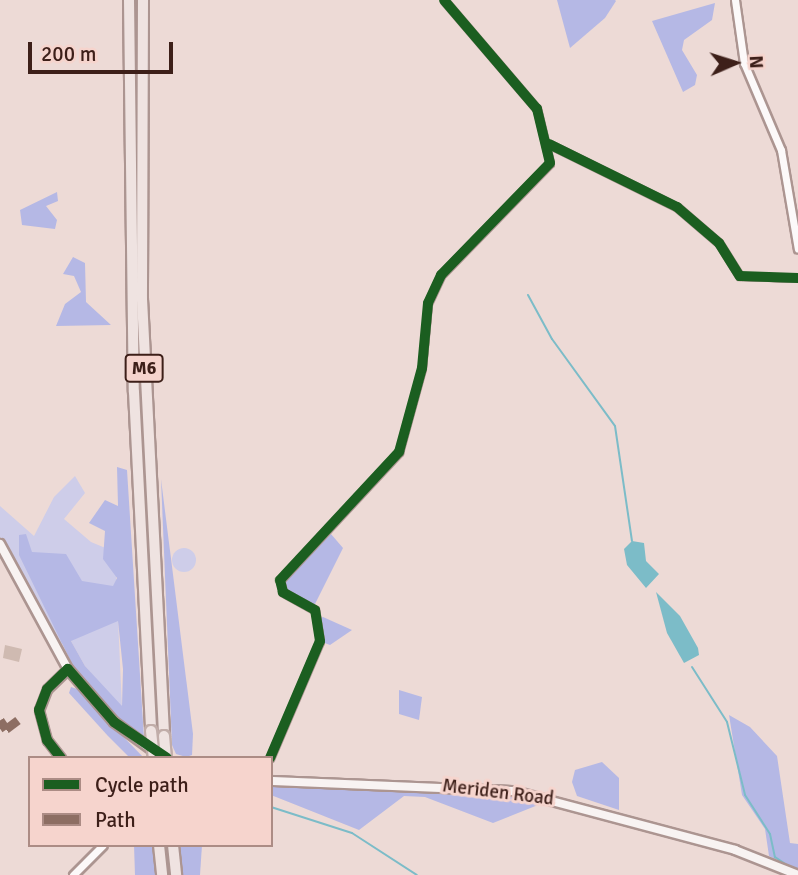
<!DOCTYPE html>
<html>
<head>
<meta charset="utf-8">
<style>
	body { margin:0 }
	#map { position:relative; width:798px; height:875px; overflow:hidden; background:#eddad6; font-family:Signika,sans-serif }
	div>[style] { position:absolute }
	.green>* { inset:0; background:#cecde9 }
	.round { border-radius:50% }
	.forest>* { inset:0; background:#b5b8e5 }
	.water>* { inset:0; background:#7cbcc8 }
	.stream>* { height:2px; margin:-1px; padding:0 1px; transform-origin:1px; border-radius:1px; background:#7cbcc8 }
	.building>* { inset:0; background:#cfbab1 }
	.roads { filter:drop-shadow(2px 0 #ac9591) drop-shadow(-2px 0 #ac9591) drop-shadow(0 2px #ac9591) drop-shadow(0 -2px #ac9591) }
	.minor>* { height:5px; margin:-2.5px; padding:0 2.5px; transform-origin:2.5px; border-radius:2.5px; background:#fcf9f9 }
	.tertiary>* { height:7px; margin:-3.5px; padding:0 3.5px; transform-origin:3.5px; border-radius:3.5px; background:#fcf9f9 }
	.secondary>* { height:8px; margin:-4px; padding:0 4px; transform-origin:4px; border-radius:4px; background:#f8f3f2 }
	.motorway>* { height:10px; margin:-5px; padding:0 5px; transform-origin:5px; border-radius:5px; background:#efe3e1 }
	.bridges { filter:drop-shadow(2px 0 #c1ada9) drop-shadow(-2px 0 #c1ada9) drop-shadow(0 2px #c1ada9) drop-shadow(0 -2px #c1ada9) }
	.motorway-bridge>* { height:10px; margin:-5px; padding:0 5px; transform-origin:5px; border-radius:5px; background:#efe3e1 }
	.quiet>* { height:9px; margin-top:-4.5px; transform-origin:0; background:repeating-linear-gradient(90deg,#8d6e63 0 18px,transparent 0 27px) }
	.cycleway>* { height:10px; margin:-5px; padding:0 5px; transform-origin:5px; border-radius:5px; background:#1b5e20 }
	span { translate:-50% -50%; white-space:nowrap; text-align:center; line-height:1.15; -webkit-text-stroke:6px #f6d4cd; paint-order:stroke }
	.shield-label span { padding:2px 5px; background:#f6d4cd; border:2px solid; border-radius:5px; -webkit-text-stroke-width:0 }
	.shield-label { font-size:18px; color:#3d1f19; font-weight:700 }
	.street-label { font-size:19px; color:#3d1f19 }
	.legend { position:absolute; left:28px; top:756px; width:245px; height:91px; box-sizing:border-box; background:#f6d4cd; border:2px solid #ac8c85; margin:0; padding:9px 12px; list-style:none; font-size:21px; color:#3d1f19 }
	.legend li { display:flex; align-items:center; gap:14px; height:35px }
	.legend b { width:35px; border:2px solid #ac8c85 }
	.north { position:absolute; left:700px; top:28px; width:70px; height:70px; -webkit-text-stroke:5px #f6d4cd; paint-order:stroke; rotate:87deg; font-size:19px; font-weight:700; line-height:28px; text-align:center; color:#3d1f19 }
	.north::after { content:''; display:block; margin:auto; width:24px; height:32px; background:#3d1f19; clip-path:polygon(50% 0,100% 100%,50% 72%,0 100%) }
	.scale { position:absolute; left:28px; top:42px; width:145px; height:32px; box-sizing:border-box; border:4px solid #3d1f19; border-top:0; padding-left:9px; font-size:21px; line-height:24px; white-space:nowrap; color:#3d1f19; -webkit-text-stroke:5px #f6d4cd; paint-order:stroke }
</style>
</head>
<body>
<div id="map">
	<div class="green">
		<div style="clip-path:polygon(75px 476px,85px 493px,64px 519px,91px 542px,115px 552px,122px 708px,85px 666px,71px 641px,59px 644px,0 537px,0 506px,34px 536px,54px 497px)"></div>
		<div class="round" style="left:172px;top:548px;width:24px;height:24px"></div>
	</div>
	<div class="forest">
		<div style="clip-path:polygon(557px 0,615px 0,616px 1px,605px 18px,570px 48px)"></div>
		<div style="clip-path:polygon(715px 3px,712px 20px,684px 40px,682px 50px,697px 75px,695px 85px,683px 92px,652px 21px)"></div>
		<div style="clip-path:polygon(57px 192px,58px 201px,46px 206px,57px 220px,55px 229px,22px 225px,20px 210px)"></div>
		<div style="clip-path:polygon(73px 257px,85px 263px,86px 302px,111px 325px,56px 326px,65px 304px,81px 292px,74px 276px,63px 274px)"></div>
		<div style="clip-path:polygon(evenodd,117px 467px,127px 470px,144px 738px,105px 709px,73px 666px,19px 555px,19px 535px,26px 534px,32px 552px,66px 554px,82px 581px,113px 586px,117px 578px,103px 559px,105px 531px,89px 523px,105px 500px,118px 506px,117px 467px,118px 621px,123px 669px,122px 706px,85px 666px,71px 641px,118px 621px)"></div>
		<div style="clip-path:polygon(161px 479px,193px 734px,192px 755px,186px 757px,176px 754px,172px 745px)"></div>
		<div style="clip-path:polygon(331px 534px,343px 548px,314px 606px,288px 592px,283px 583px)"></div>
		<div style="clip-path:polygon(321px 618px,323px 617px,352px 630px,330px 645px,322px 642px)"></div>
		<div style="clip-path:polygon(71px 687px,77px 689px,144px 758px,130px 758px,108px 736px,69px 693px)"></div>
		<div style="clip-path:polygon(399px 690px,422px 697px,419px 720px,399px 714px)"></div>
		<div style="clip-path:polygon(729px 715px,750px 727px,777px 756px,790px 843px,798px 844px,798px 870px,769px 856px,765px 829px,742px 795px)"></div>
		<div style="clip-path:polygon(602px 762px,619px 778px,619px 810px,577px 796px,572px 782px,575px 770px)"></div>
		<div style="clip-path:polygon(271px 785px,495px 792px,548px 801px,493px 823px,425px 797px,404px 796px,359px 830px,271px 795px)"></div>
		<div style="clip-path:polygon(134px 845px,154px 845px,156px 875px,135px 875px)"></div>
		<div style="clip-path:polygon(180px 845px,202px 845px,200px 875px,183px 875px)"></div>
	</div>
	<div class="water">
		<div style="clip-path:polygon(632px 541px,644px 543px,646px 561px,659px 574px,646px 588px,627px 565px,624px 549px)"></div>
		<div style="clip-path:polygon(656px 592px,680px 616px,698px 648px,699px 655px,684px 663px,667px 633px)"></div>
	</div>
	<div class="stream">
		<div style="left:528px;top:295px;width:50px;rotate:61.4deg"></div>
		<div style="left:552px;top:339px;width:107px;rotate:54.1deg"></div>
		<div style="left:615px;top:426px;width:116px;rotate:81.6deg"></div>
		<div style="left:692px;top:667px;width:65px;rotate:57.5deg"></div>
		<div style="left:727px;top:722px;width:75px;rotate:76.1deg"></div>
		<div style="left:745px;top:795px;width:46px;rotate:57.3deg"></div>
		<div style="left:770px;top:834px;width:24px;rotate:78deg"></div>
		<div style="left:775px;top:857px;width:22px;rotate:34deg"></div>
		<div style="left:271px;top:807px;width:85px;rotate:17.8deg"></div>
		<div style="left:352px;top:833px;width:77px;rotate:32.9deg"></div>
	</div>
	<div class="building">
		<div style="clip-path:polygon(5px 645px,22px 649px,19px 662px,3px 658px)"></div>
	</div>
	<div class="roads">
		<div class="minor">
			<div style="left:549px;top:144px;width:143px;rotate:26.2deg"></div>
			<div style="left:677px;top:207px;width:55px;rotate:40.6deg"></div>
			<div style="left:719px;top:243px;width:39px;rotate:58deg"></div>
			<div style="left:740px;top:276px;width:58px;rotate:2deg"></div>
			<div style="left:270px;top:758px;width:127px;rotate:-66.9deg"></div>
			<div style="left:320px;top:641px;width:31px;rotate:-99deg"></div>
			<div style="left:315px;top:610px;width:37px;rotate:-151deg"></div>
			<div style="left:283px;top:592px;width:12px;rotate:-104deg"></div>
			<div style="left:280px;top:580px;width:175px;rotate:-47.1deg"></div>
			<div style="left:399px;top:452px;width:87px;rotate:-74.7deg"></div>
			<div style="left:422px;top:368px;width:65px;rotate:-84.7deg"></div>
			<div style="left:428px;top:303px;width:31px;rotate:-65deg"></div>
			<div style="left:441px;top:275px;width:156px;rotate:-45.8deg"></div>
			<div style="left:550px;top:163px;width:56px;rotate:-103.5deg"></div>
			<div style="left:537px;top:109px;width:143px;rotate:-130.5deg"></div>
		</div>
		<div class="tertiary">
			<div style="left:735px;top:0;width:64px;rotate:81.9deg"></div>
			<div style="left:744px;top:63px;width:95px;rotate:67deg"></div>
			<div style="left:781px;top:150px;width:100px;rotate:80.3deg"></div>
			<div style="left:61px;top:758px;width:23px;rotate:-128deg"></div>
			<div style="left:47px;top:740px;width:31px;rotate:-105deg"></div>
			<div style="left:39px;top:710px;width:22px;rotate:-69deg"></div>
			<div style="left:47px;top:689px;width:29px;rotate:-44deg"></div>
			<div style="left:73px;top:875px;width:42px;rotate:-45deg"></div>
		</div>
		<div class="secondary">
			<div style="left:0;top:544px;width:142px;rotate:61.5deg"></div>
			<div style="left:68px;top:669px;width:70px;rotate:49deg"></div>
			<div style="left:114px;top:722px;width:51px;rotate:36.2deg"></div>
			<div style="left:271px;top:781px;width:243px;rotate:2.4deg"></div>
			<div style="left:514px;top:791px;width:229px;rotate:14.9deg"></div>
			<div style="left:735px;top:850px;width:68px;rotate:21.6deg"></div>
		</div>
		<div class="motorway">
			<div style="left:129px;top:0;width:392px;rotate:89.3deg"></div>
			<div style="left:134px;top:392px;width:339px;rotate:87.1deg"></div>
			<div style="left:143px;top:0;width:299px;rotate:90.2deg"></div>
			<div style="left:142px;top:299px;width:438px;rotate:87.1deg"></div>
			<div style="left:159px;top:845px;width:30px;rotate:84deg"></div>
			<div style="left:173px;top:845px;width:30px;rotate:84deg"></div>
		</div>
	</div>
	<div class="bridges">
		<div class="motorway-bridge">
			<div style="left:151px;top:731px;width:27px;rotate:84deg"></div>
			<div style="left:164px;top:736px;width:22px;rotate:85deg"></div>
		</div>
	</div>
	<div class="quiet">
		<div style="left:0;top:720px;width:11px;rotate:56deg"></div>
		<div style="left:6px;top:729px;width:15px;rotate:-37deg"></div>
	</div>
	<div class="cycleway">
		<div style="left:549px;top:144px;width:143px;rotate:26.2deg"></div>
		<div style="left:677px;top:207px;width:55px;rotate:40.6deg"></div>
		<div style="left:719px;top:243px;width:39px;rotate:58deg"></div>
		<div style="left:740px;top:276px;width:58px;rotate:2deg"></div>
		<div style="left:61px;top:758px;width:23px;rotate:-128deg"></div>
		<div style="left:47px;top:740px;width:31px;rotate:-105deg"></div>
		<div style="left:39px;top:710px;width:22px;rotate:-69deg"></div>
		<div style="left:47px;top:689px;width:29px;rotate:-44deg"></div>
		<div style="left:68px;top:669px;width:70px;rotate:49deg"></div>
		<div style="left:114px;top:722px;width:64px;rotate:34.2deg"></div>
		<div style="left:270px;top:758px;width:127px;rotate:-66.9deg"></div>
		<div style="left:320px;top:641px;width:31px;rotate:-99deg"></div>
		<div style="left:315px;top:610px;width:37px;rotate:-151deg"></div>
		<div style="left:283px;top:592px;width:12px;rotate:-104deg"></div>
		<div style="left:280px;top:580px;width:175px;rotate:-47.1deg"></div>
		<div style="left:399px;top:452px;width:87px;rotate:-74.7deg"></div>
		<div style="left:422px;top:368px;width:65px;rotate:-84.7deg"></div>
		<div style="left:428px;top:303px;width:31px;rotate:-65deg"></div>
		<div style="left:441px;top:275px;width:156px;rotate:-45.8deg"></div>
		<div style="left:550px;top:163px;width:56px;rotate:-103.5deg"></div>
		<div style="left:537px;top:109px;width:143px;rotate:-130.5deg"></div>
	</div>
	<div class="shield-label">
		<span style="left:144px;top:368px">M6</span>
	</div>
	<div class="street-label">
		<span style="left:498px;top:793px;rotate:7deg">Meriden Road</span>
	</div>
	<ul class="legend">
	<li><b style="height:9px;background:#1b5e20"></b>Cycle path</li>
	<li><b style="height:9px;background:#8d6e63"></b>Path</li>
	</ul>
	<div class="north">N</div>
	<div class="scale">200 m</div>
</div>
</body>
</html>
